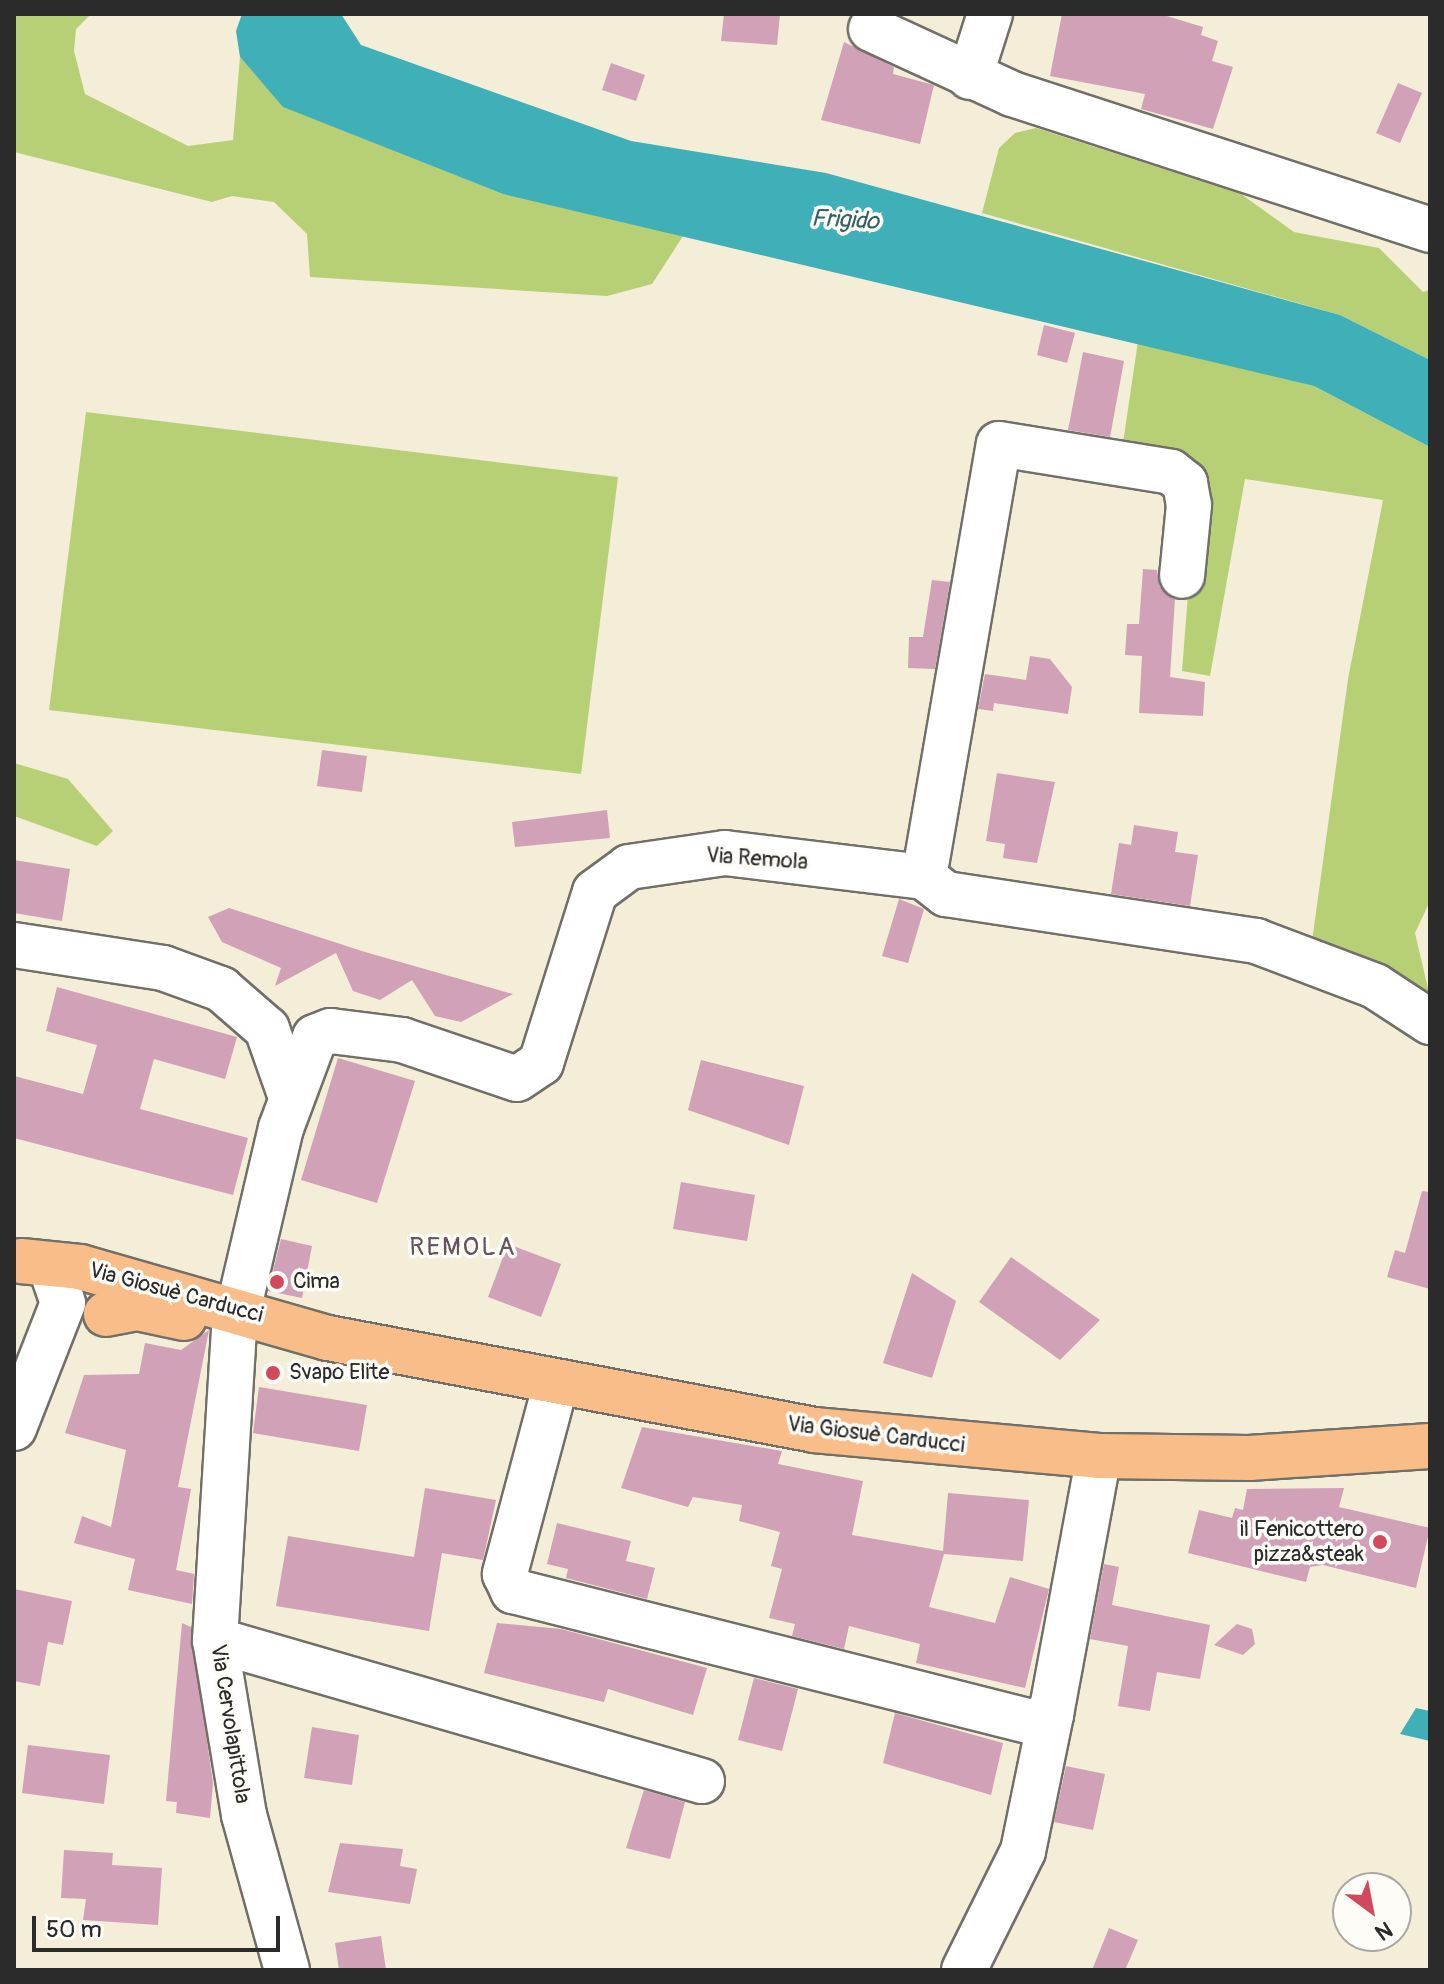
<!DOCTYPE html>
<html>
<head>
<meta charset="utf-8">
<style>
	body { margin:0 }
	#map { position:relative; width:1444px; height:1984px; overflow:hidden; background:#f4edd8; font-family:Pangolin,sans-serif }
	div>[style] { position:absolute }
	.green>* { inset:0; background:#b8d075 }
	.water>* { inset:0; background:#3fafb8 }
	.building>* { inset:0; background:#d0a1b7 }
	.roads { filter:drop-shadow(2px 0 #716f68) drop-shadow(-2px 0 #716f68) drop-shadow(0 2px #716f68) drop-shadow(0 -2px #716f68) }
	.minor>* { height:44px; margin:-22px; padding:0 22px; transform-origin:22px; border-radius:22px; background:#fff }
	.major>* { height:44px; margin:-22px; padding:0 22px; transform-origin:22px; border-radius:22px; background:#f8bd88 }
	.dots>* { width:22px; height:22px; translate:-50% -50%; box-sizing:border-box; border:4px solid #fdfcf7; border-radius:50% }
	span { translate:-50% -50%; white-space:nowrap; text-align:center; line-height:1.15; -webkit-text-stroke:7px #fdfcf7; paint-order:stroke }
	.street-label { font-size:22px; color:#2b2b2b }
	.poi-label { font-size:22px; color:#2b2b2b }
	.left { translate:0 -50%; text-align:left }
	.right { translate:-100% -50%; text-align:right }
	.water-label { font-size:24px; color:#336063; font-style:italic }
	.quarter-label { font-size:26px; color:#65545c; letter-spacing:2px }
	.frame { position:absolute; inset:0; border:16px solid #2b2b2b; pointer-events:none }
	.north { position:absolute; left:1332px; top:1872px; width:80px; height:80px; box-sizing:border-box; background:#fdfcf7; border:2px solid #a9a8a5; border-radius:50%; rotate:148deg; font-size:22px; font-weight:700; line-height:32px; text-align:center; color:#2b2b2b }
	.north::after { content:''; display:block; margin:auto; width:28px; height:36px; background:#d1495b; clip-path:polygon(50% 0,100% 100%,50% 72%,0 100%) }
	.scale { position:absolute; left:32px; top:1916px; width:248px; height:36px; box-sizing:border-box; border:4px solid #2b2b2b; border-top:0; padding-left:10px; font-size:24px; line-height:28px; white-space:nowrap; color:#2b2b2b; -webkit-text-stroke:6px #fdfcf7; paint-order:stroke }
</style>
</head>
<body>
<div id="map">
	<div class="green">
		<div style="clip-path:polygon(14px 14px,91px 14px,76px 29px,74px 51px,85px 94px,188px 146px,233px 140px,240px 57px,284px 107px,503px 194px,685px 233px,652px 284px,607px 296px,310px 277px,307px 234px,274px 202px,232px 196px,212px 202px,14px 152px)"></div>
		<div style="clip-path:polygon(1036px 128px,1241px 194px,1294px 232px,1379px 248px,1423px 292px,1430px 290px,1430px 360px,1340px 315px,982px 213px,999px 148px,1015px 133px)"></div>
		<div style="clip-path:polygon(1138px 341px,1314px 386px,1430px 447px,1430px 901px,1415px 933px,1430px 997px,1310px 956px,1348px 679px,1383px 500px,1245px 479px,1210px 676px,1182px 671px,1197px 479px,1123px 443px)"></div>
		<div style="clip-path:polygon(86px 412px,618px 477px,581px 774px,49px 710px)"></div>
		<div style="clip-path:polygon(14px 763px,68px 779px,113px 831px,97px 846px,14px 816px)"></div>
	</div>
	<div class="water">
		<div style="clip-path:polygon(242px 14px,341px 14px,361px 45px,631px 141px,826px 173px,1340px 315px,1430px 360px,1430px 447px,1314px 386px,503px 194px,283px 107px,240px 57px,236px 31px)"></div>
		<div style="clip-path:polygon(1416px 1708px,1430px 1711px,1430px 1741px,1400px 1734px)"></div>
	</div>
	<div class="building">
		<div style="clip-path:polygon(724px 14px,780px 14px,777px 45px,721px 41px)"></div>
		<div style="clip-path:polygon(1062px 14px,1160px 14px,1203px 27px,1201px 35px,1218px 41px,1212px 61px,1233px 67px,1213px 129px,1141px 109px,1145px 94px,1050px 76px)"></div>
		<div style="clip-path:polygon(844px 42px,894px 67px,893px 74px,934px 85px,920px 144px,821px 120px)"></div>
		<div style="clip-path:polygon(611px 63px,645px 75px,636px 101px,602px 90px)"></div>
		<div style="clip-path:polygon(1398px 83px,1422px 93px,1400px 143px,1376px 133px)"></div>
		<div style="clip-path:polygon(1044px 325px,1075px 333px,1067px 363px,1037px 355px)"></div>
		<div style="clip-path:polygon(1083px 352px,1124px 361px,1110px 437px,1068px 430px)"></div>
		<div style="clip-path:polygon(1143px 569px,1157px 570px,1160px 587px,1175px 599px,1170px 677px,1205px 682px,1203px 716px,1139px 713px,1142px 656px,1125px 655px,1127px 624px,1139px 624px)"></div>
		<div style="clip-path:polygon(932px 580px,950px 582px,935px 669px,908px 668px,909px 637px,923px 637px)"></div>
		<div style="clip-path:polygon(1030px 656px,1050px 659px,1072px 687px,1068px 714px,994px 703px,993px 711px,978px 709px,985px 674px,1026px 680px)"></div>
		<div style="clip-path:polygon(322px 750px,367px 756px,362px 792px,317px 786px)"></div>
		<div style="clip-path:polygon(997px 773px,1055px 782px,1037px 863px,1003px 858px,1005px 844px,986px 841px)"></div>
		<div style="clip-path:polygon(607px 810px,610px 838px,515px 847px,512px 822px)"></div>
		<div style="clip-path:polygon(1134px 825px,1178px 832px,1175px 852px,1198px 855px,1190px 906px,1111px 894px,1119px 843px,1131px 845px)"></div>
		<div style="clip-path:polygon(14px 860px,70px 869px,62px 921px,14px 913px)"></div>
		<div style="clip-path:polygon(899px 899px,924px 909px,908px 963px,882px 956px)"></div>
		<div style="clip-path:polygon(229px 908px,365px 952px,513px 994px,461px 1022px,435px 1016px,412px 980px,380px 1000px,353px 991px,336px 953px,275px 986px,281px 968px,222px 942px,208px 917px)"></div>
		<div style="clip-path:polygon(57px 987px,237px 1037px,225px 1079px,154px 1059px,140px 1109px,248px 1138px,233px 1195px,14px 1138px,14px 1076px,83px 1094px,97px 1045px,46px 1031px)"></div>
		<div style="clip-path:polygon(338px 1058px,415px 1081px,377px 1203px,301px 1180px)"></div>
		<div style="clip-path:polygon(701px 1060px,804px 1086px,789px 1145px,688px 1110px)"></div>
		<div style="clip-path:polygon(681px 1182px,755px 1195px,747px 1241px,673px 1229px)"></div>
		<div style="clip-path:polygon(1422px 1191px,1430px 1192px,1430px 1289px,1387px 1277px,1395px 1250px,1405px 1253px)"></div>
		<div style="clip-path:polygon(281px 1239px,312px 1246px,302px 1298px,268px 1291px)"></div>
		<div style="clip-path:polygon(508px 1244px,561px 1264px,541px 1317px,488px 1297px)"></div>
		<div style="clip-path:polygon(1011px 1257px,1100px 1320px,1060px 1360px,979px 1302px)"></div>
		<div style="clip-path:polygon(912px 1273px,956px 1301px,932px 1378px,883px 1363px)"></div>
		<div style="clip-path:polygon(209px 1330px,178px 1487px,191px 1489px,176px 1570px,194px 1574px,192px 1604px,128px 1590px,135px 1559px,74px 1543px,82px 1516px,111px 1527px,126px 1450px,65px 1433px,84px 1375px,139px 1374px,145px 1343px,181px 1350px)"></div>
		<div style="clip-path:polygon(259px 1387px,367px 1405px,359px 1451px,253px 1433px)"></div>
		<div style="clip-path:polygon(642px 1427px,782px 1451px,778px 1464px,863px 1481px,852px 1535px,943px 1551px,948px 1493px,1029px 1500px,1023px 1561px,944px 1554px,929px 1607px,995px 1623px,1010px 1577px,1049px 1589px,1025px 1688px,916px 1663px,920px 1644px,849px 1626px,844px 1649px,792px 1636px,795px 1624px,769px 1618px,782px 1569px,771px 1566px,780px 1532px,739px 1521px,742px 1505px,693px 1497px,688px 1507px,621px 1488px)"></div>
		<div style="clip-path:polygon(425px 1488px,496px 1500px,483px 1560px,442px 1553px,429px 1631px,276px 1606px,288px 1536px,414px 1557px)"></div>
		<div style="clip-path:polygon(1344px 1488px,1339px 1507px,1430px 1528px,1416px 1588px,1323px 1565px,1310px 1567px,1306px 1582px,1188px 1553px,1199px 1510px,1232px 1518px,1235px 1508px,1243px 1510px,1247px 1489px)"></div>
		<div style="clip-path:polygon(557px 1523px,631px 1541px,626px 1561px,655px 1568px,647px 1599px,566px 1578px,568px 1569px,547px 1564px)"></div>
		<div style="clip-path:polygon(1104px 1564px,1119px 1567px,1112px 1605px,1210px 1625px,1200px 1679px,1157px 1672px,1150px 1711px,1118px 1706px,1128px 1646px,1090px 1639px)"></div>
		<div style="clip-path:polygon(14px 1589px,72px 1601px,63px 1645px,48px 1642px,40px 1686px,14px 1681px)"></div>
		<div style="clip-path:polygon(182px 1623px,191px 1627px,213px 1783px,210px 1818px,176px 1813px,177px 1802px,166px 1801px)"></div>
		<div style="clip-path:polygon(497px 1623px,561px 1629px,707px 1668px,693px 1715px,608px 1689px,604px 1702px,484px 1673px)"></div>
		<div style="clip-path:polygon(1237px 1624px,1252px 1629px,1255px 1644px,1243px 1655px,1214px 1645px)"></div>
		<div style="clip-path:polygon(754px 1678px,798px 1689px,782px 1751px,738px 1740px)"></div>
		<div style="clip-path:polygon(895px 1713px,1003px 1743px,991px 1795px,883px 1763px)"></div>
		<div style="clip-path:polygon(312px 1727px,359px 1735px,352px 1785px,304px 1778px)"></div>
		<div style="clip-path:polygon(28px 1745px,110px 1755px,104px 1804px,22px 1793px)"></div>
		<div style="clip-path:polygon(1066px 1766px,1105px 1774px,1093px 1830px,1054px 1822px)"></div>
		<div style="clip-path:polygon(644px 1790px,685px 1802px,670px 1859px,626px 1848px)"></div>
		<div style="clip-path:polygon(340px 1843px,403px 1849px,400px 1866px,417px 1869px,410px 1904px,328px 1892px)"></div>
		<div style="clip-path:polygon(64px 1850px,113px 1853px,112px 1865px,162px 1868px,158px 1925px,83px 1920px,86px 1899px,61px 1898px)"></div>
		<div style="clip-path:polygon(1109px 1928px,1138px 1940px,1129px 1961px,1125px 1970px,1092px 1970px)"></div>
		<div style="clip-path:polygon(381px 1936px,386px 1970px,339px 1970px,335px 1943px)"></div>
	</div>
	<div class="roads">
		<div class="minor">
			<div style="left:871px;top:29px;width:155px;rotate:24.7deg"></div>
			<div style="left:1012px;top:94px;width:440px;rotate:18deg"></div>
			<div style="left:970px;top:77px;width:66px;rotate:-72.4deg"></div>
			<div style="left:924px;top:877px;width:28px;rotate:38deg"></div>
			<div style="left:946px;top:894px;width:314px;rotate:8.6deg"></div>
			<div style="left:1256px;top:941px;width:127px;rotate:20.7deg"></div>
			<div style="left:1375px;top:986px;width:66px;rotate:33.2deg"></div>
			<div style="left:14px;top:945px;width:151px;rotate:8.8deg"></div>
			<div style="left:163px;top:968px;width:62px;rotate:19.9deg"></div>
			<div style="left:221px;top:989px;width:61px;rotate:41deg"></div>
			<div style="left:267px;top:1029px;width:72px;rotate:70.6deg"></div>
			<div style="left:556px;top:1383px;width:198px;rotate:105deg"></div>
			<div style="left:505px;top:1574px;width:19px;rotate:65deg"></div>
			<div style="left:513px;top:1591px;width:535px;rotate:14.17deg"></div>
			<div style="left:1032px;top:1722px;width:21px;rotate:-23deg"></div>
			<div style="left:1051px;top:1714px;width:262px;rotate:-79.5deg"></div>
			<div style="left:14px;top:1428px;width:134px;rotate:-68.6deg"></div>
			<div style="left:63px;top:1303px;width:28px;rotate:-109deg"></div>
			<div style="left:215px;top:1640px;width:507px;rotate:16.15deg"></div>
			<div style="left:287px;top:1970px;width:161px;rotate:-105.5deg"></div>
			<div style="left:244px;top:1815px;width:177px;rotate:-99.4deg"></div>
			<div style="left:215px;top:1640px;width:313px;rotate:-86.5deg"></div>
			<div style="left:234px;top:1328px;width:205px;rotate:-76.8deg"></div>
			<div style="left:281px;top:1128px;width:97px;rotate:-69.5deg"></div>
			<div style="left:315px;top:1037px;width:17px;rotate:-21deg"></div>
			<div style="left:331px;top:1031px;width:72px;rotate:7.2deg"></div>
			<div style="left:402px;top:1040px;width:121px;rotate:18.7deg"></div>
			<div style="left:517px;top:1079px;width:29px;rotate:-34deg"></div>
			<div style="left:541px;top:1063px;width:179px;rotate:-72.5deg"></div>
			<div style="left:595px;top:892px;width:42px;rotate:-36.3deg"></div>
			<div style="left:629px;top:867px;width:97px;rotate:-8.3deg"></div>
			<div style="left:725px;top:853px;width:200px;rotate:6.9deg"></div>
			<div style="left:924px;top:877px;width:439px;rotate:-80.2deg"></div>
			<div style="left:999px;top:444px;width:174px;rotate:9.2deg"></div>
			<div style="left:1171px;top:472px;width:18px;rotate:38deg"></div>
			<div style="left:1185px;top:483px;width:22px;rotate:80deg"></div>
			<div style="left:1189px;top:505px;width:71px;rotate:95.6deg"></div>
			<div style="left:964px;top:1970px;width:133px;rotate:-63.6deg"></div>
			<div style="left:1023px;top:1851px;width:140px;rotate:-78.4deg"></div>
		</div>
		<div class="major">
			<div style="left:21px;top:1261px;width:59px;rotate:5.8deg"></div>
			<div style="left:80px;top:1267px;width:258px;rotate:16deg"></div>
			<div style="left:328px;top:1338px;width:495px;rotate:10.7deg"></div>
			<div style="left:814px;top:1430px;width:286px;rotate:5.2deg"></div>
			<div style="left:1099px;top:1456px;width:150px;rotate:0.8deg"></div>
			<div style="left:1249px;top:1458px;width:181px;rotate:-3.8deg"></div>
			<div style="left:106px;top:1314px;width:32px;rotate:-11deg"></div>
			<div style="left:137px;top:1308px;width:48px;rotate:12deg"></div>
		</div>
	</div>
	<div class="dots">
		<div style="left:277px;top:1282px;background:#d1495b"></div>
		<div style="left:273px;top:1373px;background:#d1495b"></div>
		<div style="left:1380px;top:1542px;background:#d1495b"></div>
	</div>
	<div class="street-label">
		<span style="left:757px;top:859px;rotate:4deg">Via Remola</span>
		<span style="left:176px;top:1293px;rotate:15deg">Via Giosuè Carducci</span>
		<span style="left:876px;top:1435px;rotate:7deg">Via Giosuè Carducci</span>
		<span style="left:230px;top:1724px;rotate:81deg">Via Cervolapittola</span>
	</div>
	<div class="poi-label">
		<span class="left" style="left:293px;top:1282px">Cima</span>
		<span class="left" style="left:289px;top:1373px">Svapo Elite</span>
		<span class="right" style="left:1364px;top:1542px">il Fenicottero<br>pizza&amp;steak</span>
	</div>
	<div class="water-label">
		<span style="left:845px;top:220px;rotate:3deg">Frigido</span>
	</div>
	<div class="quarter-label">
		<span style="left:463px;top:1248px">REMOLA</span>
	</div>
	<div class="frame"></div>
	<div class="north">N</div>
	<div class="scale">50 m</div>
</div>
</body>
</html>
